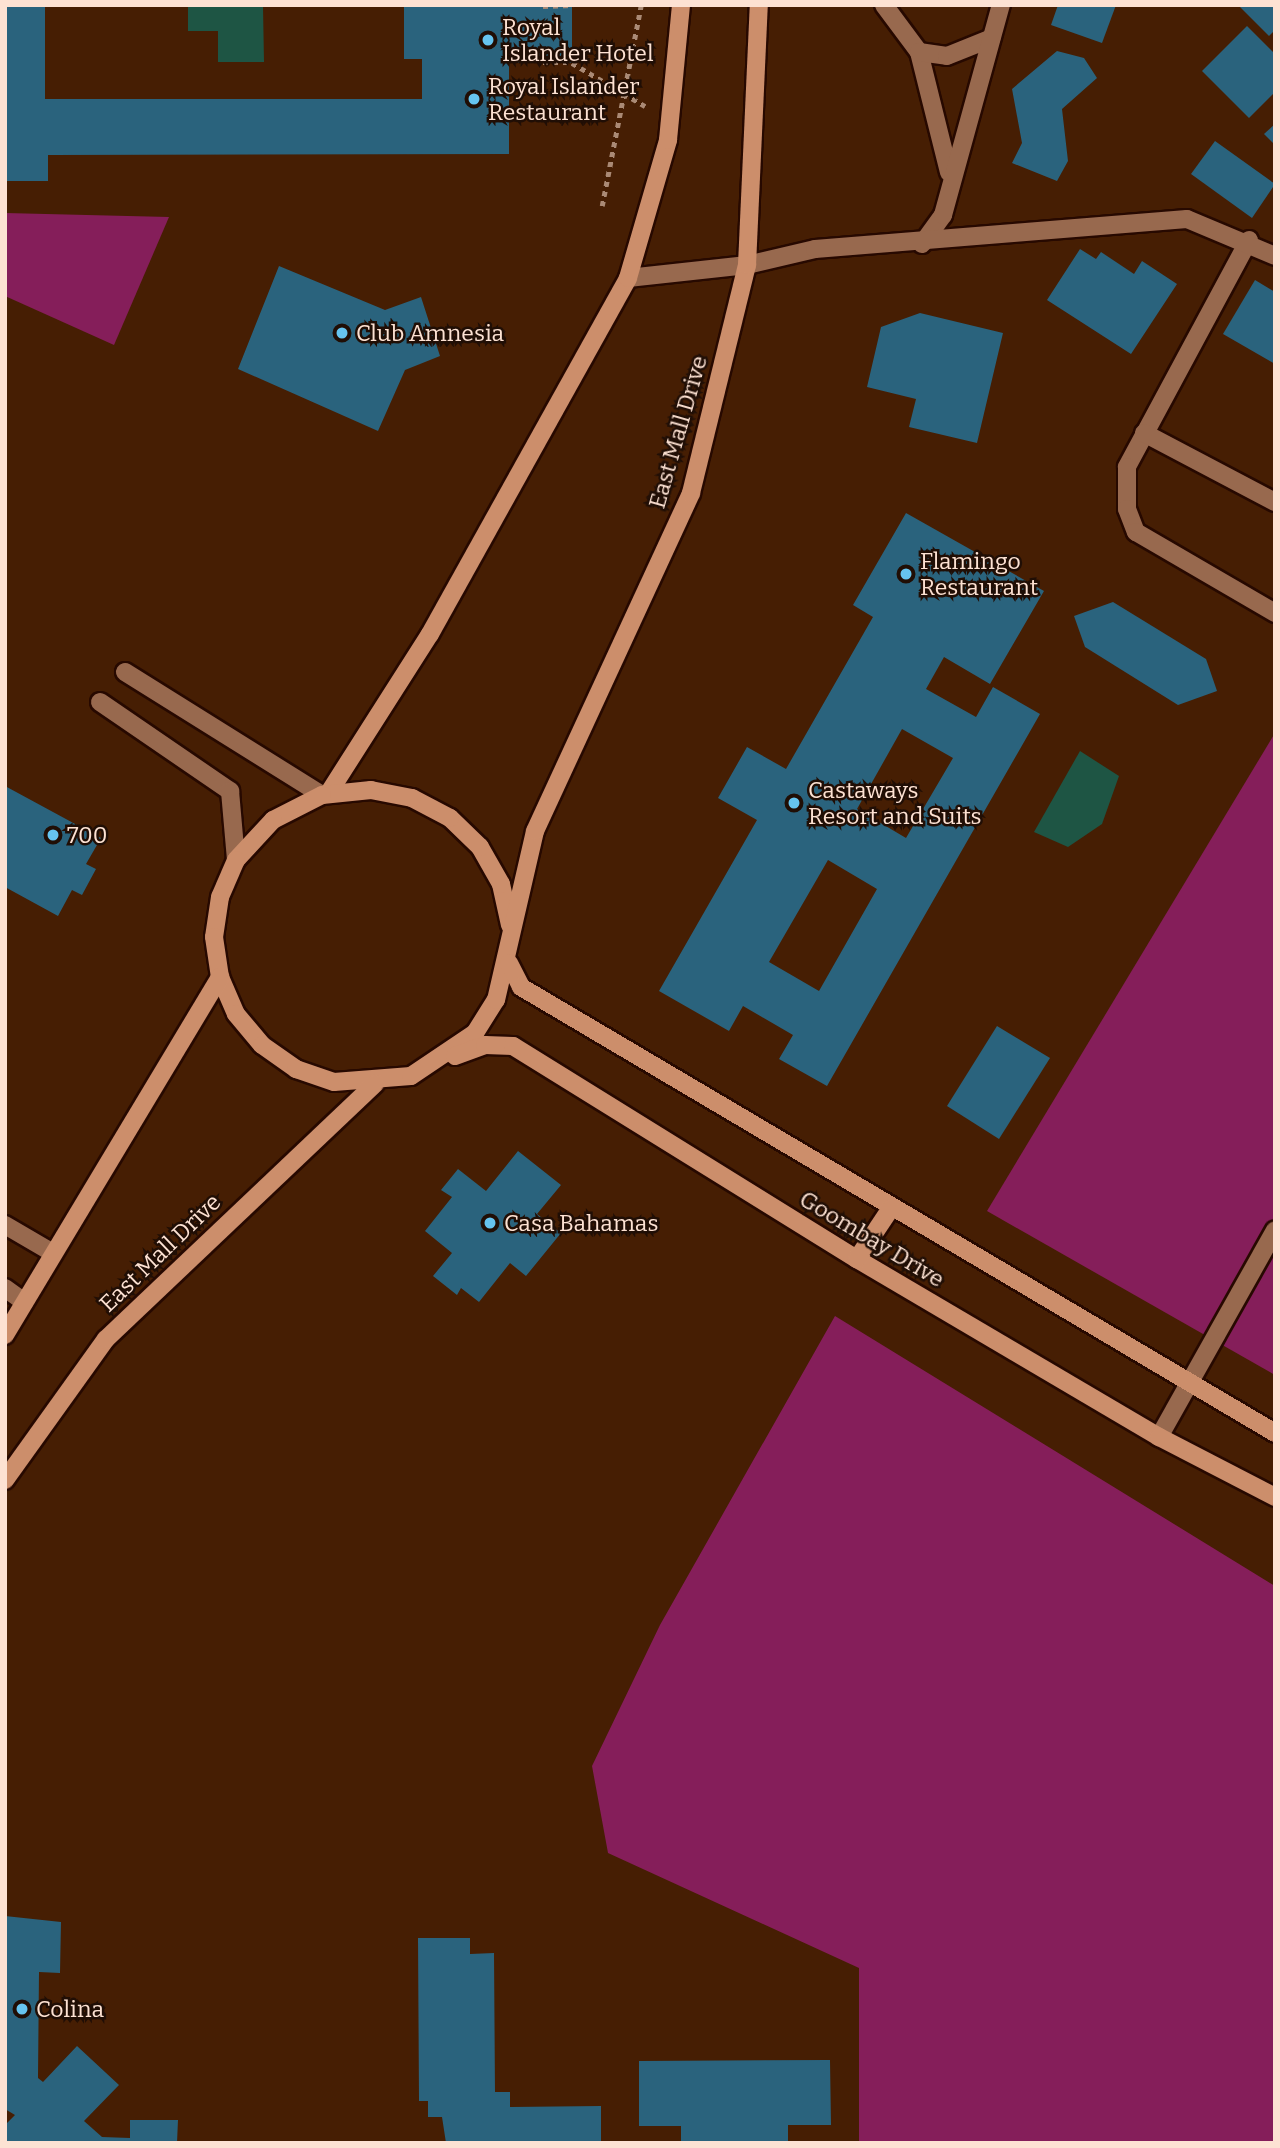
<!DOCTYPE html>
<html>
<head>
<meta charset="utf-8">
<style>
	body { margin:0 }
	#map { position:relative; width:1280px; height:2148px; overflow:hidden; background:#461e03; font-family:Bitter,serif }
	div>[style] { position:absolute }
	.green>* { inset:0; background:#851e5a }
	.water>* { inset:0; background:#1e5544 }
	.building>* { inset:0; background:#2a637d }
	.path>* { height:4.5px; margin-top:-2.25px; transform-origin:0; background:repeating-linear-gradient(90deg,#aa8a75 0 5px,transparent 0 10px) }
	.roads { filter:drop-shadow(2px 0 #270900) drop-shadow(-2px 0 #270900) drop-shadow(0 2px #270900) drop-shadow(0 -2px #270900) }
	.minor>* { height:18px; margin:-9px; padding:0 9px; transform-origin:9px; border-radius:9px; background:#98694e }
	.major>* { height:18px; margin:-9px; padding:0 9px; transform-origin:9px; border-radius:9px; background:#cc8e6b }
	.dots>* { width:19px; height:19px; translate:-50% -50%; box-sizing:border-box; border:4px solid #200e05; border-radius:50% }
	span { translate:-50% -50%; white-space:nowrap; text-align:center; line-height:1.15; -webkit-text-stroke:5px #200e05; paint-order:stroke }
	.poi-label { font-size:23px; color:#fde2d3 }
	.left { translate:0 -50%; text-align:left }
	.street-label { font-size:23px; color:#fde2d3 }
	.frame { position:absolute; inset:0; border:7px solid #fde2d3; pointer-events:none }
</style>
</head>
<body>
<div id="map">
	<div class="green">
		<div style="clip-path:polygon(5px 213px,169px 217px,114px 345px,5px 296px)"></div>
		<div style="clip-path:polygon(1275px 733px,1275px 1375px,987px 1211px)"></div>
		<div style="clip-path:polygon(835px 1316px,1275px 1586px,1275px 2143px,859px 2143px,859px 1968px,608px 1853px,592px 1766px,660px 1625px)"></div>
	</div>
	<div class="water">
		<div style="clip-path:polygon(263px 6px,264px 62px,218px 62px,218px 31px,188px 31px,188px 7px)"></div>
		<div style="clip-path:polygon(1080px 751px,1119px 776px,1102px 824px,1068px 847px,1034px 832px)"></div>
	</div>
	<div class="building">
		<div style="clip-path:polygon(5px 5px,45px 5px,45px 99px,422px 99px,422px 59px,404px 59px,404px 7px,422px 5px,572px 6px,572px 63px,509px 63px,509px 154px,48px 155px,48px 181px,5px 181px)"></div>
		<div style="clip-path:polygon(1058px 5px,1116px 5px,1102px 43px,1051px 25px)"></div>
		<div style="clip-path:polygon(1238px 5px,1275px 5px,1275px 30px,1269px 36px)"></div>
		<div style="clip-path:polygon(1247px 26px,1275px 54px,1275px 92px,1249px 118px,1202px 71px)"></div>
		<div style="clip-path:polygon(1057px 51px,1084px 58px,1097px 78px,1062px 109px,1068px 161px,1057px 181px,1012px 163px,1022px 143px,1012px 89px)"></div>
		<div style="clip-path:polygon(1275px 124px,1275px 145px,1264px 134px)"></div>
		<div style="clip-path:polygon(1215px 141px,1275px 184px,1252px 218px,1191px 174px)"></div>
		<div style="clip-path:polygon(1080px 249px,1096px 259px,1101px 252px,1134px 274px,1142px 261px,1177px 284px,1131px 354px,1047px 300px)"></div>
		<div style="clip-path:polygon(279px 266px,385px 310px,421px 297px,440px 356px,405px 370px,378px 431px,238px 369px)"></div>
		<div style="clip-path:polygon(1255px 280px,1275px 292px,1275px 364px,1223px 334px)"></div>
		<div style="clip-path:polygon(920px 313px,1003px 333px,977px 443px,909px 427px,916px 399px,867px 387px,881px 327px)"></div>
		<div style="clip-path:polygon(evenodd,906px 513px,1044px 591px,990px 684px,944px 657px,926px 689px,976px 717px,993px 687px,1040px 714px,827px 1086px,779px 1059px,793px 1035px,743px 1006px,729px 1031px,659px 991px,757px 820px,718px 798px,747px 747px,786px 769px,873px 617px,853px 605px,906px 513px,902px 729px,953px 758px,906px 838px,857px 809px,902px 729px,906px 513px,828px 860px,877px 889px,819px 991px,769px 962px,828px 860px)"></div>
		<div style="clip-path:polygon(1113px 602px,1206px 659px,1217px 691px,1178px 705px,1085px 647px,1074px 616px)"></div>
		<div style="clip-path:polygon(5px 786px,101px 838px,86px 864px,96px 869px,82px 895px,72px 890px,58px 916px,5px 887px)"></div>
		<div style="clip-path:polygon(997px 1026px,1050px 1058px,999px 1139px,947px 1106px)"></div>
		<div style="clip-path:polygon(518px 1151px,561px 1185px,537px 1214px,561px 1233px,526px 1276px,510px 1263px,479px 1302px,461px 1288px,457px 1295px,433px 1276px,452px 1253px,425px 1231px,452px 1197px,441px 1190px,458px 1169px,486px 1191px)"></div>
		<div style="clip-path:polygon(5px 1916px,61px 1922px,60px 1973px,39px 1972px,38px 2078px,43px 2082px,77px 2046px,119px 2085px,84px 2121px,102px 2137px,130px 2138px,130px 2120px,178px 2120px,177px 2143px,5px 2143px,5px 2125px,15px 2115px,5px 2109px)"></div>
		<div style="clip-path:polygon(418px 1938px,470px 1938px,470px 1954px,494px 1953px,495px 2092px,510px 2092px,510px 2107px,601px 2106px,601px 2143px,446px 2143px,442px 2117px,428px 2117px,428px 2101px,419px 2101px)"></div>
		<div style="clip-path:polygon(830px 2060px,831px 2125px,788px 2125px,788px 2143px,681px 2143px,681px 2126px,639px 2126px,639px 2061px)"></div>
	</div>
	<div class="path">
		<div style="left:543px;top:6px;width:30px;rotate:-2deg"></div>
		<div style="left:543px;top:63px;width:29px"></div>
		<div style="left:572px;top:63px;width:85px;rotate:30.5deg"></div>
		<div style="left:602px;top:206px;width:205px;rotate:-79deg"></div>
	</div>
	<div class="roads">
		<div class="minor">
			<div style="left:884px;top:5px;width:59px;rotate:53.3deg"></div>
			<div style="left:919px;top:52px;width:124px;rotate:76deg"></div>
			<div style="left:919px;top:52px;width:28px;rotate:8deg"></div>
			<div style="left:947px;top:56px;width:48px;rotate:-21.8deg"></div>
			<div style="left:1249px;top:240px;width:258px;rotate:118.3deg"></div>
			<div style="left:1127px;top:467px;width:42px;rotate:90deg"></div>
			<div style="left:1127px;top:509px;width:25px;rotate:69deg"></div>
			<div style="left:1136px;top:532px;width:161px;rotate:30.2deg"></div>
			<div style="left:922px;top:244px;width:36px;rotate:-54deg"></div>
			<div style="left:943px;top:215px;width:218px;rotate:-74.6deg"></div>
			<div style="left:628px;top:278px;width:120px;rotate:-6.2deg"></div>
			<div style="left:747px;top:265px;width:70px;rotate:-13.2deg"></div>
			<div style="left:815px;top:249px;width:373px;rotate:-4.6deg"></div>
			<div style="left:1187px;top:219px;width:95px;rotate:22.8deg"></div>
			<div style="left:1144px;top:433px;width:148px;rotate:27.8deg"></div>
			<div style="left:125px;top:672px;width:232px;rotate:32deg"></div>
			<div style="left:100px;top:702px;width:158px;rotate:34.4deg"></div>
			<div style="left:230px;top:791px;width:69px;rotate:85deg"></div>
			<div style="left:5px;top:1225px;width:56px;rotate:30.3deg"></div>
			<div style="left:5px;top:1288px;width:24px;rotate:36deg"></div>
			<div style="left:1159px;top:1437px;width:237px;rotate:-60.7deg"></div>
		</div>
		<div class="major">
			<div style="left:328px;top:794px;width:190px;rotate:-57.5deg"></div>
			<div style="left:430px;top:634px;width:407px;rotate:-60.9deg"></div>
			<div style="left:628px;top:278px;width:144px;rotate:-73.8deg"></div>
			<div style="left:668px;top:140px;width:136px;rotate:-84.5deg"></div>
			<div style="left:510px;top:925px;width:42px;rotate:-102.4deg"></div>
			<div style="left:501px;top:884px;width:43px;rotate:-119.6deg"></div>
			<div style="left:480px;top:847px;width:42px;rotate:-136deg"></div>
			<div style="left:450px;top:818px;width:43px;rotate:-152.2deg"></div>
			<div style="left:412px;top:798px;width:42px;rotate:-169deg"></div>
			<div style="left:371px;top:790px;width:49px;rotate:174.2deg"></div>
			<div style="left:322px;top:795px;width:55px;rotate:153deg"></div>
			<div style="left:273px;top:820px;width:54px;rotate:132.8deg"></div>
			<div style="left:236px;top:860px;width:40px;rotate:113.4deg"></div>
			<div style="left:220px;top:897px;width:40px;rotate:98.5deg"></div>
			<div style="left:214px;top:937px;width:40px;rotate:81.5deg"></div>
			<div style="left:220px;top:977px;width:40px;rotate:66.6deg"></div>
			<div style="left:236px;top:1014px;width:40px;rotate:50deg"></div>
			<div style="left:262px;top:1045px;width:42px;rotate:35.2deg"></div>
			<div style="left:296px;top:1069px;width:40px;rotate:18.9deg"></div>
			<div style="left:334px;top:1082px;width:77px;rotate:-4.5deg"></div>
			<div style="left:411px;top:1076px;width:77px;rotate:-33.9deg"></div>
			<div style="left:475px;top:1033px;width:39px;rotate:-58deg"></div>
			<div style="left:496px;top:1000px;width:173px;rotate:-77deg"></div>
			<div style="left:535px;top:831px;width:372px;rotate:-65.2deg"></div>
			<div style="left:691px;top:493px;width:235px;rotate:-76.2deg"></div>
			<div style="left:747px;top:265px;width:260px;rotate:-87.4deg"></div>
			<div style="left:509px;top:963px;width:27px;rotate:63deg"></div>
			<div style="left:521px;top:987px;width:876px;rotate:30.6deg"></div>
			<div style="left:455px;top:1056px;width:32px;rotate:-20deg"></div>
			<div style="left:485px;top:1045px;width:28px;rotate:2deg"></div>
			<div style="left:513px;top:1046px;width:405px;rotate:31.8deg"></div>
			<div style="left:857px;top:1259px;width:351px;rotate:30.5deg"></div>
			<div style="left:1159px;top:1437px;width:131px;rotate:27.3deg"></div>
			<div style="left:857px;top:1259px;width:61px;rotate:-56.3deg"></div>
			<div style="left:5px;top:1335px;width:418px;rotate:-59deg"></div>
			<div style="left:5px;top:1480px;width:173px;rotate:-54.4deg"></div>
			<div style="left:106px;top:1339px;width:371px;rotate:-43.5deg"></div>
		</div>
	</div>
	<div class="dots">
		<div style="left:488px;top:40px;background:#66c4ef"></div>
		<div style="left:474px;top:99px;background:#66c4ef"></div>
		<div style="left:342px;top:333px;background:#66c4ef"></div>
		<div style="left:906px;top:574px;background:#66c4ef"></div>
		<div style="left:794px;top:803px;background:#66c4ef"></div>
		<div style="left:53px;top:835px;background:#66c4ef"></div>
		<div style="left:490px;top:1223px;background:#66c4ef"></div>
		<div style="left:22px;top:2009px;background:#66c4ef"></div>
	</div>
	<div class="poi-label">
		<span class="left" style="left:502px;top:40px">Royal<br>Islander Hotel</span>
		<span class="left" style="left:488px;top:99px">Royal Islander<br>Restaurant</span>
		<span class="left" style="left:356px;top:333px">Club Amnesia</span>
		<span class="left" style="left:920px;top:574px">Flamingo<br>Restaurant</span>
		<span class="left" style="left:808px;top:803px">Castaways<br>Resort and Suits</span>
		<span class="left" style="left:67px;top:835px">700</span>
		<span class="left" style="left:504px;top:1223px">Casa Bahamas</span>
		<span class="left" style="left:36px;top:2009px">Colina</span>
	</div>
	<div class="street-label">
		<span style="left:678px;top:432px;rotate:-74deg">East Mall Drive</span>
		<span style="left:872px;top:1239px;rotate:31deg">Goombay Drive</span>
		<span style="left:160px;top:1253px;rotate:-44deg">East Mall Drive</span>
	</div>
	<div class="frame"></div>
</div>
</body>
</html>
